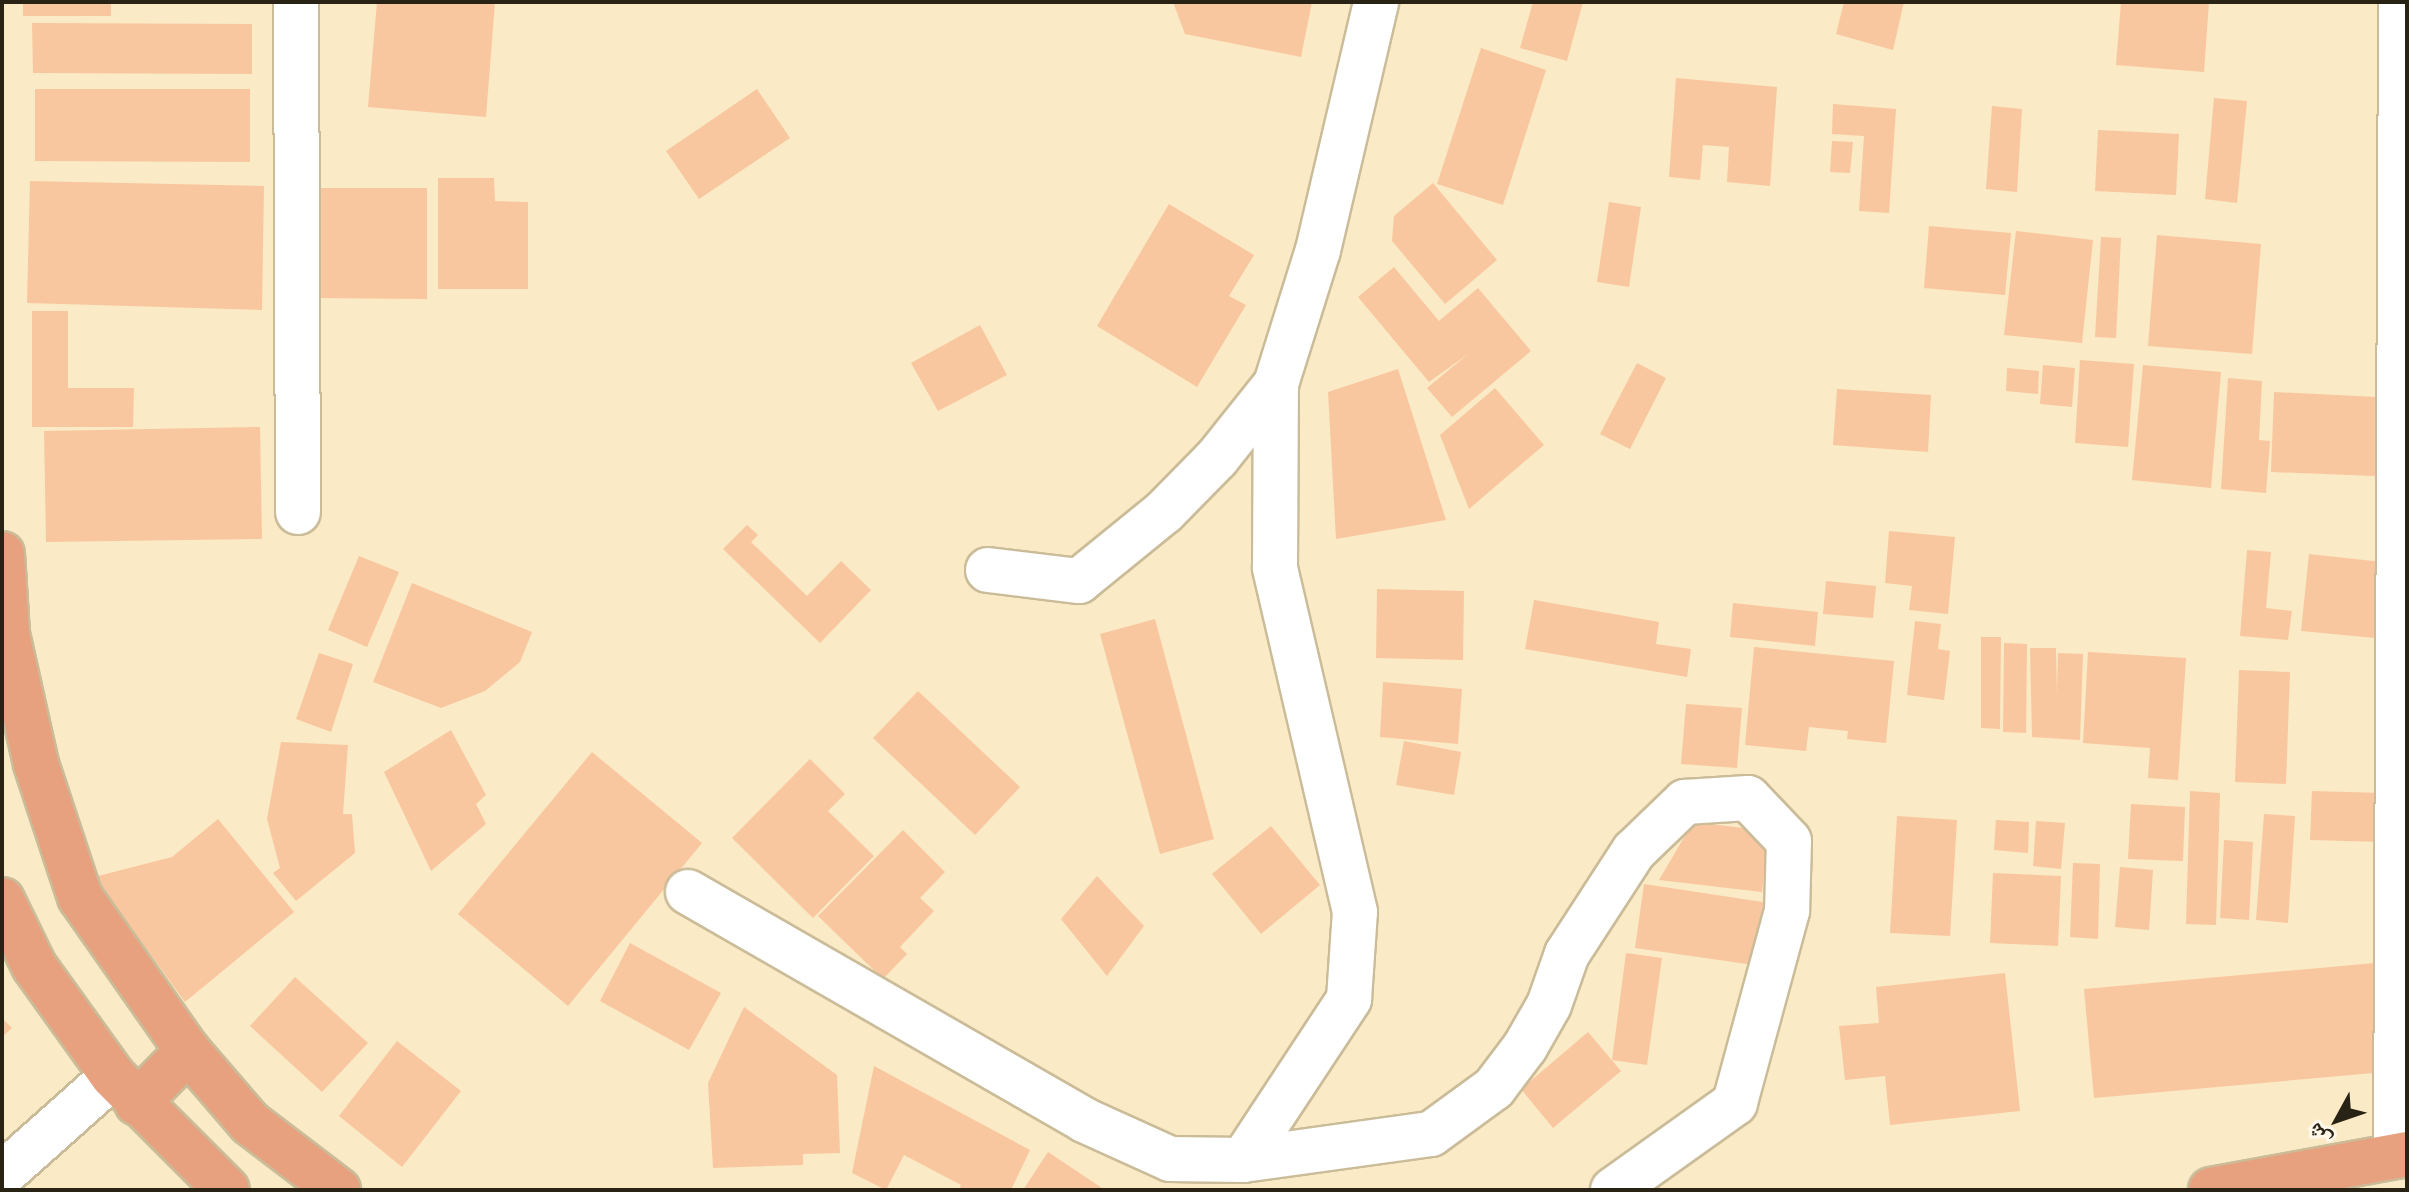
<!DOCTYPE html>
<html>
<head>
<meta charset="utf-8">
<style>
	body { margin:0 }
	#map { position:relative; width:2409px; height:1192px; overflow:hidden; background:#faeac6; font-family:"Space Grotesk","Noto Naskh Arabic",sans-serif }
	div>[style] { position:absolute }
	.building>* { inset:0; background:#f9c79f }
	.roads { filter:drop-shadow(2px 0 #cbbc99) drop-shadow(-2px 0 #cbbc99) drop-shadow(0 2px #cbbc99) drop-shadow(0 -2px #cbbc99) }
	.minor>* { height:44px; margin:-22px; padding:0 22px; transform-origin:22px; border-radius:22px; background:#fff }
	.major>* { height:44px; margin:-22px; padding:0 22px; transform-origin:22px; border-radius:22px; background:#e7a17f }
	span { translate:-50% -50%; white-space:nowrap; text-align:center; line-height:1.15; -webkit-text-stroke:6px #fef8ea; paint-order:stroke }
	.frame { position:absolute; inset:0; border:4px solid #292316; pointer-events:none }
	.north { position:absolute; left:2297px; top:1080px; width:80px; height:80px; -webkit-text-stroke:6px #fef8ea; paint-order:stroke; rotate:230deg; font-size:22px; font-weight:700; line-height:32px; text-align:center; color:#292316 }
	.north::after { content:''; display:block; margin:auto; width:28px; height:36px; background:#292316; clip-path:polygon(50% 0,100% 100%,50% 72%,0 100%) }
</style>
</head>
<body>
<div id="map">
	<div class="building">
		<div style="clip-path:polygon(23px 2px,111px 2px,111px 16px,23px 16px)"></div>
		<div style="clip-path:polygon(377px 2px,495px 2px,486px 117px,368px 107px)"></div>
		<div style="clip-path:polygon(1173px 2px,1312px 2px,1301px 57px,1185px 34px)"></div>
		<div style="clip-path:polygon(1533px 2px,1583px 2px,1567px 61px,1520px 48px)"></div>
		<div style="clip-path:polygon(1844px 2px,1904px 2px,1893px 50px,1836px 34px)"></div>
		<div style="clip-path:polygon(2121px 2px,2209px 2px,2204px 72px,2116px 65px)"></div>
		<div style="clip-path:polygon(32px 23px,252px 24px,252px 74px,33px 73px)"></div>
		<div style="clip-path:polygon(1481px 48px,1546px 70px,1503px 205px,1437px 184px)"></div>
		<div style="clip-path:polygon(1676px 78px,1777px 87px,1770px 186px,1727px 182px,1729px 147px,1703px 145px,1700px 180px,1669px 177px)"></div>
		<div style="clip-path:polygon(35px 89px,250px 89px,250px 162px,35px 161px)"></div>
		<div style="clip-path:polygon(757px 89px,790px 138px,699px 199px,666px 151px)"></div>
		<div style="clip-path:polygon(2214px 98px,2247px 101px,2237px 203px,2205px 199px)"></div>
		<div style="clip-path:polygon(1833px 104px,1896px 109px,1889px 213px,1859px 211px,1864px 136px,1832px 134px)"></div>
		<div style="clip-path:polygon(1992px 106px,2022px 109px,2017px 192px,1986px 189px)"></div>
		<div style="clip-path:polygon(2098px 130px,2179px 134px,2176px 195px,2095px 191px)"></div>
		<div style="clip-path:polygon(1832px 141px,1853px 142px,1850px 173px,1830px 172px)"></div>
		<div style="clip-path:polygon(438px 178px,494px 178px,495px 201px,528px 202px,528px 289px,438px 289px)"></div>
		<div style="clip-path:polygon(30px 181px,264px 186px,262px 310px,27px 303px)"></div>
		<div style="clip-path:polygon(1433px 183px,1497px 260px,1445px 304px,1392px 241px,1394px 216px)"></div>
		<div style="clip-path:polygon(310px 188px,427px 188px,427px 299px,311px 298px)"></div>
		<div style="clip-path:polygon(1609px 202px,1641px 207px,1629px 287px,1597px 282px)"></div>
		<div style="clip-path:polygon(1169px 204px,1254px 255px,1229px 296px,1246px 305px,1197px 387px,1097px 326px)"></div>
		<div style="clip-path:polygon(1929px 226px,2011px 233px,2005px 295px,1924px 288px)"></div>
		<div style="clip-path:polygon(2016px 231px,2093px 240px,2082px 343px,2004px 335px)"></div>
		<div style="clip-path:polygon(2157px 235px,2261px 244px,2252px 354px,2148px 346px)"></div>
		<div style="clip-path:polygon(2101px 237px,2121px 238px,2116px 338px,2095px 337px)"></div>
		<div style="clip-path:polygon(1394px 267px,1439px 321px,1478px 288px,1531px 351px,1452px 417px,1427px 388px,1468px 354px,1429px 382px,1358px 297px)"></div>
		<div style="clip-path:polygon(32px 311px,68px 311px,68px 388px,134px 388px,133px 427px,32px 427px)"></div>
		<div style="clip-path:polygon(980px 325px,1007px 375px,938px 411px,911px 363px)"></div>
		<div style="clip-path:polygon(2080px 360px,2134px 364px,2128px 447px,2075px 443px)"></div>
		<div style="clip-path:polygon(1637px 363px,1666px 378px,1630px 449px,1600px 434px)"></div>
		<div style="clip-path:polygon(2043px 365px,2075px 368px,2072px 407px,2040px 404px)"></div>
		<div style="clip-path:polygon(2143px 365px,2221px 372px,2211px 488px,2132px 480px)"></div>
		<div style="clip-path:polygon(2007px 368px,2039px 371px,2038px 394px,2006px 391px)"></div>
		<div style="clip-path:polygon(1398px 369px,1446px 520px,1336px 539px,1328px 392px)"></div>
		<div style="clip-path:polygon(2228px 378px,2262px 381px,2259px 440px,2270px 441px,2266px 493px,2221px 489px)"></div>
		<div style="clip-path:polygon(1495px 388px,1544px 445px,1469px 509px,1440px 435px)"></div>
		<div style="clip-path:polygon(1837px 389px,1931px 395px,1928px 452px,1833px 445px)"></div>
		<div style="clip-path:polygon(2274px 392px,2377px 397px,2375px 476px,2271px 472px)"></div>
		<div style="clip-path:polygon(260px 427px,262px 539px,46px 542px,44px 431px)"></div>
		<div style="clip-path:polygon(747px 525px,758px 535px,751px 542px,807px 596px,841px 561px,871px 590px,820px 643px,723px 549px)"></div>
		<div style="clip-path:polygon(1889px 531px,1955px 537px,1948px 614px,1909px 610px,1912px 586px,1885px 583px)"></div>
		<div style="clip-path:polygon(2247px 550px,2271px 552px,2266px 608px,2292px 611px,2288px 640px,2240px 636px)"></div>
		<div style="clip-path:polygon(2309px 554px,2382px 562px,2375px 638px,2301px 631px)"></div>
		<div style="clip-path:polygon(359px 556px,399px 572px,367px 647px,328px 630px)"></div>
		<div style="clip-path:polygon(1826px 581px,1876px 586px,1873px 618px,1823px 614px)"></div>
		<div style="clip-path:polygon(412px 583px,532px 632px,520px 662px,485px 691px,441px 708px,373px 682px)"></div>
		<div style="clip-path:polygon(1377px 589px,1464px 591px,1463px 660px,1376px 658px)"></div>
		<div style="clip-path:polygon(1534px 600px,1659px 622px,1656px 644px,1691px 649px,1687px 677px,1525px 649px)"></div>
		<div style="clip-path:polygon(1733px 603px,1818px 612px,1815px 646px,1730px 637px)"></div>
		<div style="clip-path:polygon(1155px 619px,1214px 839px,1160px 854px,1100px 634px)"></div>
		<div style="clip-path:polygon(1915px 621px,1941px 624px,1938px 649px,1950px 651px,1944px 700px,1907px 695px)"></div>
		<div style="clip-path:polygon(1981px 637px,2001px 637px,2000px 729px,1981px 728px)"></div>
		<div style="clip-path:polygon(2004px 643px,2027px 644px,2026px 733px,2003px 732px)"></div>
		<div style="clip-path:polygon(1754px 647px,1894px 661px,1886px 743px,1847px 739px,1848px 731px,1809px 727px,1806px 751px,1745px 745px)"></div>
		<div style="clip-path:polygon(2030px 648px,2056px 648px,2057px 693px,2058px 653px,2083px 654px,2080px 740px,2032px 737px)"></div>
		<div style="clip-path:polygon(2088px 652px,2186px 658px,2178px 780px,2148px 778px,2150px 748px,2083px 743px)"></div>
		<div style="clip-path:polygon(319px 653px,353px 664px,331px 732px,296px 719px)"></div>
		<div style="clip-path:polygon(2239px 670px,2290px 672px,2286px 784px,2235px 782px)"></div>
		<div style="clip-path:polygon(1383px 682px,1462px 689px,1458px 744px,1380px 737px)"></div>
		<div style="clip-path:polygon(918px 691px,1020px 787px,975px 835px,873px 738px)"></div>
		<div style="clip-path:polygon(1686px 704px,1742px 708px,1737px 768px,1681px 764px)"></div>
		<div style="clip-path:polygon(451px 730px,486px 795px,476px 804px,486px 824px,431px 871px,384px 772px)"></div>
		<div style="clip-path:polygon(1404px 741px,1461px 752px,1454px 795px,1396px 785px)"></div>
		<div style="clip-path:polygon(281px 742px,348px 745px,343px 814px,352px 814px,355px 853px,296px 901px,273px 873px,280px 868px,267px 819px)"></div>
		<div style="clip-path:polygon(592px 752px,702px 843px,568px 1006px,458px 914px)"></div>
		<div style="clip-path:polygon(810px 759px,845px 794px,828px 811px,874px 856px,813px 918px,732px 838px)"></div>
		<div style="clip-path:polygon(2190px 791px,2220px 793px,2216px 925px,2186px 924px)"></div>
		<div style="clip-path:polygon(2312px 791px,2383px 793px,2383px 842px,2310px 840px)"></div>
		<div style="clip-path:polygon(2131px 804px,2185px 807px,2183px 861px,2128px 859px)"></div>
		<div style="clip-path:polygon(2264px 814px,2295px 816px,2288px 923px,2256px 920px)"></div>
		<div style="clip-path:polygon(1897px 816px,1957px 820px,1950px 936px,1890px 933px)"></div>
		<div style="clip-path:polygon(218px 819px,294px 912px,185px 1002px,94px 877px,172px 857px)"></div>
		<div style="clip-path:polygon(1996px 820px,2029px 822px,2028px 853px,1994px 850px)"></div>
		<div style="clip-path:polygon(2036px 821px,2065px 823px,2061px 869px,2033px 866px)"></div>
		<div style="clip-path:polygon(1693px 822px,1769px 831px,1762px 892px,1659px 880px)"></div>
		<div style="clip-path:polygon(1271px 826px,1320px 885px,1261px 934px,1212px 874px)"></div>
		<div style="clip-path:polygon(903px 830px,945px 872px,920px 898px,934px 911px,900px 947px,907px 954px,883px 979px,818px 916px)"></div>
		<div style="clip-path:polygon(2224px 840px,2253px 842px,2249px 920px,2220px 918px)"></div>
		<div style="clip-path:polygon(2073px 863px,2100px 864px,2098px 939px,2070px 937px)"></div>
		<div style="clip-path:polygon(2120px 867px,2153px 870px,2149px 930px,2115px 927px)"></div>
		<div style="clip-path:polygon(1993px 873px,2061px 876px,2058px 946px,1990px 943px)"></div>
		<div style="clip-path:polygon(1097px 876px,1144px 926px,1107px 976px,1061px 919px)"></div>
		<div style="clip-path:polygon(1644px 884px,1769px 903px,1761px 966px,1635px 948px)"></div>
		<div style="clip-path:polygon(630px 943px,721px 993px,689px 1050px,600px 1001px)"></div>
		<div style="clip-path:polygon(1626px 953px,1662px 958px,1647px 1065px,1612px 1060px)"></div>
		<div style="clip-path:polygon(2386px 962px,2396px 1071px,2094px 1098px,2084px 989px)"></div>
		<div style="clip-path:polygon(2005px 973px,2020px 1111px,1890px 1125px,1885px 1076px,1845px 1080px,1839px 1026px,1879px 1023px,1876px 987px)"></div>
		<div style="clip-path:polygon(295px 977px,368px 1043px,322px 1092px,250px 1026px)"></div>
		<div style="clip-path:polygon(744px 1007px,837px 1075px,840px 1153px,803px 1154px,803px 1165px,713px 1168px,708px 1083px)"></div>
		<div style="clip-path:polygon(2px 1018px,12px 1028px,2px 1037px)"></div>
		<div style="clip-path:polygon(1588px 1032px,1621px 1071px,1553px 1128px,1521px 1089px)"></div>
		<div style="clip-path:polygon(397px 1041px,461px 1091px,402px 1167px,339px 1116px)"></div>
		<div style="clip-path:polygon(874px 1066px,1030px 1150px,1011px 1190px,959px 1190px,961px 1185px,904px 1155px,886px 1190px,852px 1173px)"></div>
		<div style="clip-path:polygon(1048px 1152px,1105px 1190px,1023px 1190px)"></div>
	</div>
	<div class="roads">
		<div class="minor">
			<div style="left:296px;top:2px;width:510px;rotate:89.78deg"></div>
			<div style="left:988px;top:570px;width:92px;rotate:6.9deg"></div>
			<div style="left:1079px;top:581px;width:109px;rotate:-39.1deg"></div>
			<div style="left:1164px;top:512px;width:76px;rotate:-45.5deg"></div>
			<div style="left:1217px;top:458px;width:95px;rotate:-51.4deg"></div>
			<div style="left:688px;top:892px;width:457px;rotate:29.9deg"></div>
			<div style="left:1084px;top:1120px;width:94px;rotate:24.4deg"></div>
			<div style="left:1170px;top:1159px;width:73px;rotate:0.8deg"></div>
			<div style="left:1243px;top:1160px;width:190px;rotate:-7.9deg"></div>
			<div style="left:1431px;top:1134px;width:78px;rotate:-36.1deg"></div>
			<div style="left:1494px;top:1088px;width:51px;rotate:-52.9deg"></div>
			<div style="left:1525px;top:1047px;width:48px;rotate:-60.3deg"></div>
			<div style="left:1549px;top:1005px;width:54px;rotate:-70.6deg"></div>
			<div style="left:1567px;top:954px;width:123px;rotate:-57deg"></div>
			<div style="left:1634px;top:851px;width:71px;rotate:-43.9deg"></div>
			<div style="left:1685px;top:802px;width:63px;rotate:-3.6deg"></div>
			<div style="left:1748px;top:798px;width:59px;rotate:46.4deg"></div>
			<div style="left:1789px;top:841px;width:70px;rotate:91.6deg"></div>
			<div style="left:1787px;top:911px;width:199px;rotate:105.2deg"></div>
			<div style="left:1735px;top:1103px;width:150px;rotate:144.5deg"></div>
			<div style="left:2396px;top:1153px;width:1151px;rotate:-89.75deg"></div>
			<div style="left:1243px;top:1160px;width:193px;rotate:-56.6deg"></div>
			<div style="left:1349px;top:999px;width:87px;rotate:-86.1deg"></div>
			<div style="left:1355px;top:912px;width:354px;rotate:-103.1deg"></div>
			<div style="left:1275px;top:567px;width:183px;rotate:-89.7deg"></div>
			<div style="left:1276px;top:384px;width:140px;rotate:-72.6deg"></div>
			<div style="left:1318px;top:250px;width:255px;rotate:-76.8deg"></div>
			<div style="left:3px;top:1174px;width:147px;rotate:-41.7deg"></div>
		</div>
		<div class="major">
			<div style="left:2px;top:554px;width:80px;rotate:86.4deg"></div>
			<div style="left:7px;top:634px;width:133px;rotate:77.4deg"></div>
			<div style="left:36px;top:764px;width:140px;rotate:71.7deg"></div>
			<div style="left:80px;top:897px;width:188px;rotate:55deg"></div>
			<div style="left:188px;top:1051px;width:95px;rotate:49.3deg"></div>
			<div style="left:250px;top:1123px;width:111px;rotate:37.3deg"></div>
			<div style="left:2px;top:900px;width:73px;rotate:64.1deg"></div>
			<div style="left:34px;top:966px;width:135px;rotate:54.3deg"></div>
			<div style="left:113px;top:1076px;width:161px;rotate:45deg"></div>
			<div style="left:137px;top:1103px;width:73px;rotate:-45.6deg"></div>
			<div style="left:2211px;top:1190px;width:199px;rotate:-10.4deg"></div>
		</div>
	</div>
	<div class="frame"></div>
	<div class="north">ش</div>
</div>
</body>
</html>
